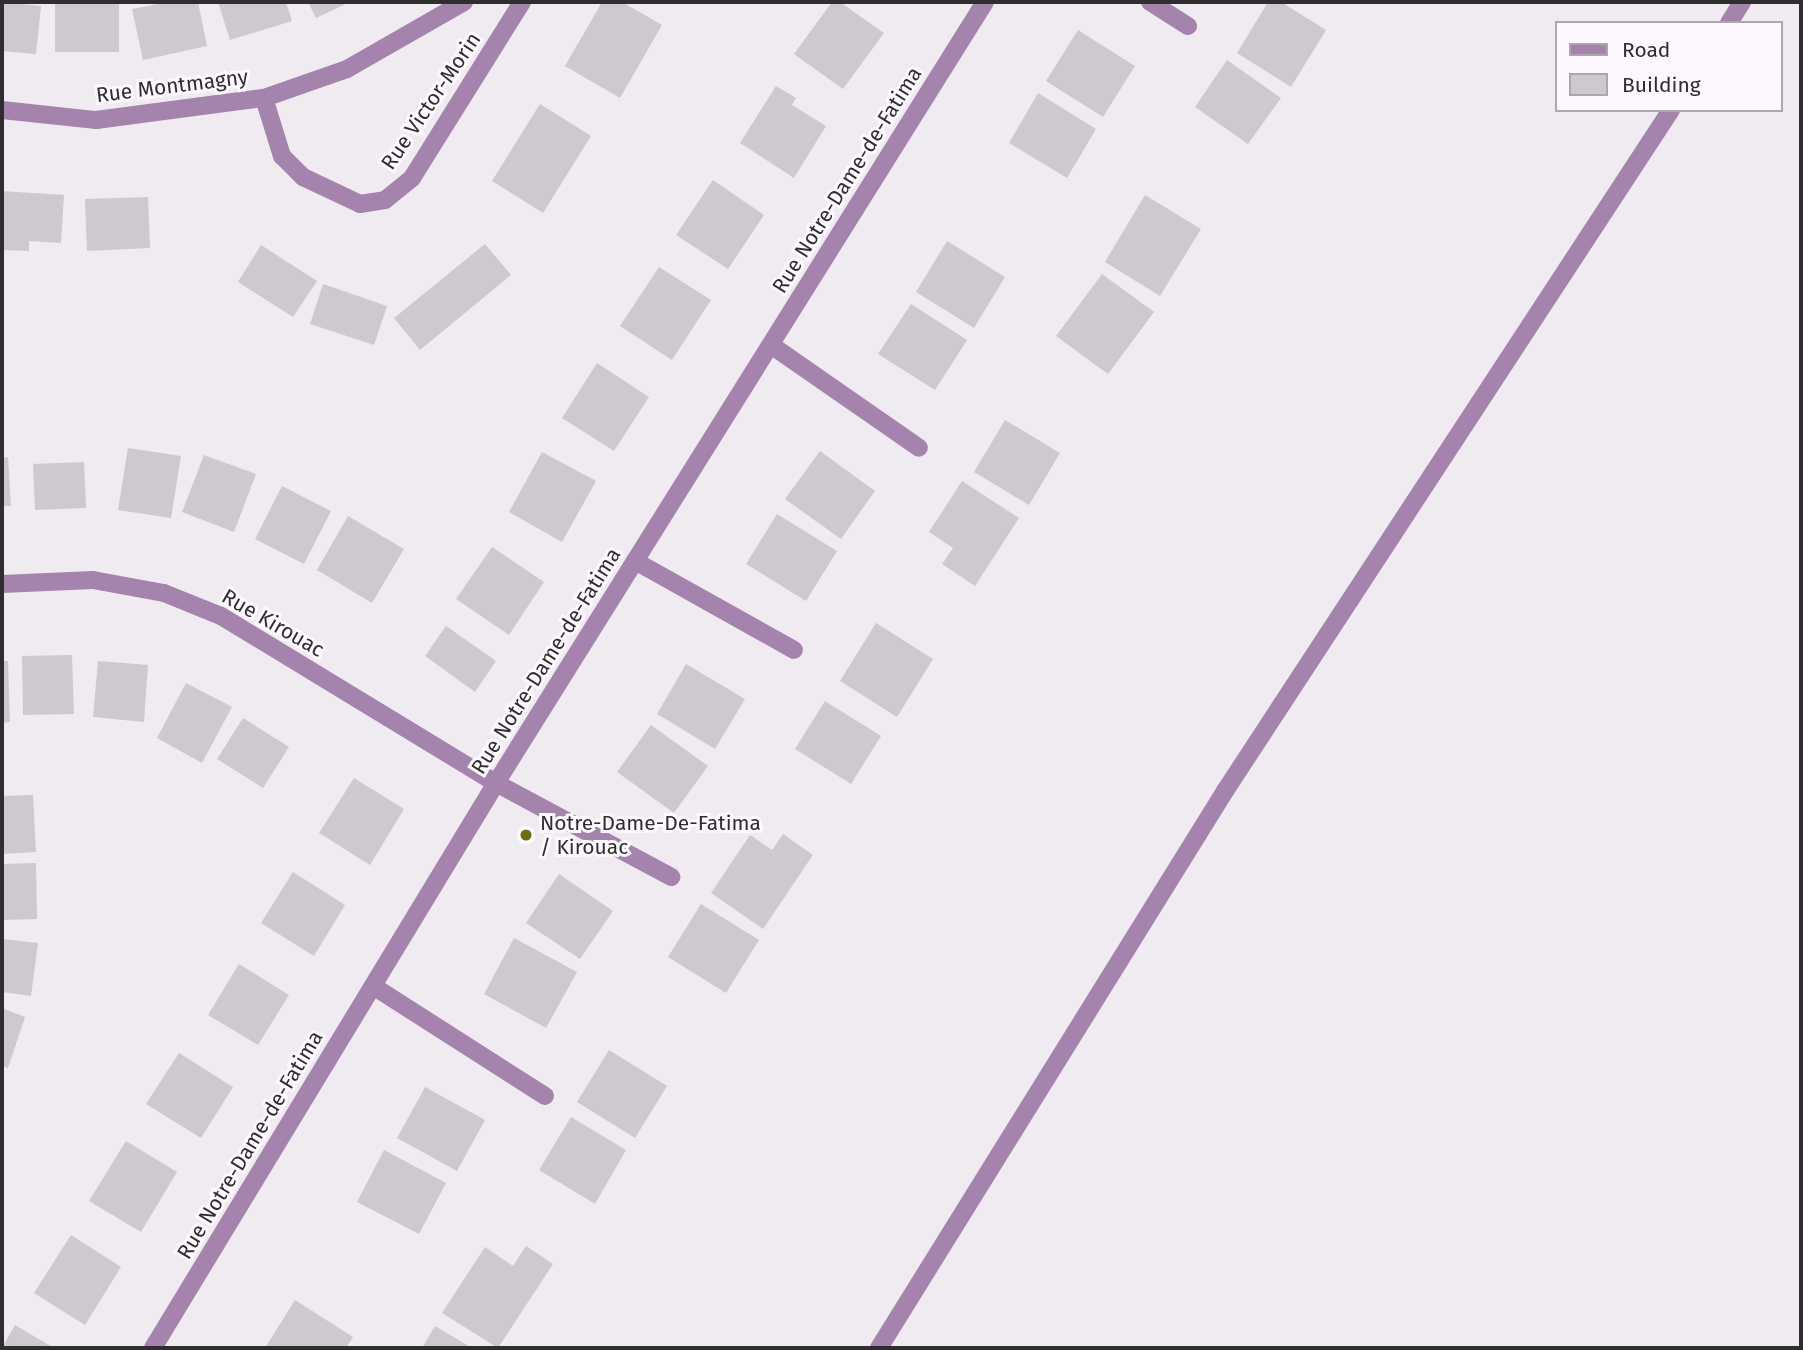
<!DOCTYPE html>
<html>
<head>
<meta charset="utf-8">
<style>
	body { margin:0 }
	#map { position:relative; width:1803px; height:1350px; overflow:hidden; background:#efebf0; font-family:"Fira Sans",sans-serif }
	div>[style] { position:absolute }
	.building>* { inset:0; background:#cdc9ce }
	.minor>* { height:18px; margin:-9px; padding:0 9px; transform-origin:9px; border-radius:9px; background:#a483ad }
	.dots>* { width:19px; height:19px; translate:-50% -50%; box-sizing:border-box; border:4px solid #fdf8fe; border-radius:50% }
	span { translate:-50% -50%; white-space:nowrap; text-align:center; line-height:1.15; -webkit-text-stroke:6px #fdf8fe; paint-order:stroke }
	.street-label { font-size:21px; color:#2f2d2f }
	.poi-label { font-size:21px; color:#2f2d2f }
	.left { translate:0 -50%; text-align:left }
	.frame { position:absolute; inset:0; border:4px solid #2f2d2f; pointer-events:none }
	.legend { position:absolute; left:1555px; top:21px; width:228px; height:91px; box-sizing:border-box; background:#fdf8fe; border:2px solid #aba7ab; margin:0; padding:9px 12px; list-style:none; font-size:21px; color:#2f2d2f }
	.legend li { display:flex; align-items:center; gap:14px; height:35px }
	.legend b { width:35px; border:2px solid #aba7ab }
</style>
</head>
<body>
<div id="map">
	<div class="building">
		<div style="clip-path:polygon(2px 2px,41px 6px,36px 54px,2px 51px)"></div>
		<div style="clip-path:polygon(55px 2px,119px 2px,119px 52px,55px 52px)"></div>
		<div style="clip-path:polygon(169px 2px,198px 2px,207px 46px,143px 60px,132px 9px)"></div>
		<div style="clip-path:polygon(218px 2px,286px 2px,292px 21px,230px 40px)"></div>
		<div style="clip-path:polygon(308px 2px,350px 2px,316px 18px)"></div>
		<div style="clip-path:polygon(602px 2px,622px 2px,662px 25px,620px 98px,565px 66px)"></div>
		<div style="clip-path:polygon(832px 2px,840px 2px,884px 33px,843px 89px,794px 54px)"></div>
		<div style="clip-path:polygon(1268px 2px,1281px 2px,1326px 30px,1291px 87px,1237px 53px)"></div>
		<div style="clip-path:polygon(1078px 30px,1135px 66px,1103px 117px,1046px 81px)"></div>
		<div style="clip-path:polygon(1227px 60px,1281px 98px,1248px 144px,1195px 107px)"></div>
		<div style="clip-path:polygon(776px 86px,796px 98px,792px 105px,826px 126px,794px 178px,740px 143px)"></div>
		<div style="clip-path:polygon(1038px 93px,1096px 129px,1067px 178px,1009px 143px)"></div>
		<div style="clip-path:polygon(540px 104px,591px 136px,543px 213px,492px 181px)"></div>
		<div style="clip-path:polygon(713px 180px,764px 215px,728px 269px,676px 235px)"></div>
		<div style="clip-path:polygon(2px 191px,64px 195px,61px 243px,29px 241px,29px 251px,2px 250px)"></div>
		<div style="clip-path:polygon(1145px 195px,1201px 229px,1160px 296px,1105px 262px)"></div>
		<div style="clip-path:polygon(148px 197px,150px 248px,87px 251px,85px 199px)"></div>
		<div style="clip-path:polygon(947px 241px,1005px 277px,974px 328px,916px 292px)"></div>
		<div style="clip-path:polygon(485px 244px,511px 275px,420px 350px,394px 318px)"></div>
		<div style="clip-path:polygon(261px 245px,317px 281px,293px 317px,238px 282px)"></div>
		<div style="clip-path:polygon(659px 267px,711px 300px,672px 360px,620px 326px)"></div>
		<div style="clip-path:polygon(1102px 274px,1154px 312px,1108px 374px,1056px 336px)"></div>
		<div style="clip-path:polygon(323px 284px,387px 306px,374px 345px,310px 324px)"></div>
		<div style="clip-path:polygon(911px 304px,967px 340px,935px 390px,878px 354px)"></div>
		<div style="clip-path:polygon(597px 363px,649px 397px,614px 451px,562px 418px)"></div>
		<div style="clip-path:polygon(1005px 420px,1060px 453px,1029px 505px,974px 472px)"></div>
		<div style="clip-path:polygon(128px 448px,181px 456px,171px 518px,118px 510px)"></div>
		<div style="clip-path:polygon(820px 451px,875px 491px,841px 539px,785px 499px)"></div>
		<div style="clip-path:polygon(542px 452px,596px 481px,562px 542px,509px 512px)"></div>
		<div style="clip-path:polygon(204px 455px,256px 474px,234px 532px,182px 512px)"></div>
		<div style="clip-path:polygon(8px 457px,11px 506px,2px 506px,2px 458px)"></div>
		<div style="clip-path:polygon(84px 462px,86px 508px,35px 510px,33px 464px)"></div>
		<div style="clip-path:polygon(962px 481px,1019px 518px,975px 586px,942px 564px,953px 548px,929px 532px)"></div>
		<div style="clip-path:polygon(282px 486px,331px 511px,304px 564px,255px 539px)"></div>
		<div style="clip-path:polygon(777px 514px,837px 551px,806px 601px,746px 564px)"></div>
		<div style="clip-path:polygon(348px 516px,404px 549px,372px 603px,317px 570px)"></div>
		<div style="clip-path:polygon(492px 547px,544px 582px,509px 635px,456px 599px)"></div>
		<div style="clip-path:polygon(876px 623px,933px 659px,897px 717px,840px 681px)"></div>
		<div style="clip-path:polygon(446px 626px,496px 661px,475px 692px,425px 656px)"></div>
		<div style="clip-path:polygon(72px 655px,74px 714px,23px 715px,22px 656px)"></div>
		<div style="clip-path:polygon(2px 661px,8px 661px,10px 722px,2px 723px)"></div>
		<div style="clip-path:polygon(98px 661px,148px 665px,144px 722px,93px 717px)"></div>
		<div style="clip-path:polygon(686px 664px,745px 699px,715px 749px,657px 714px)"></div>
		<div style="clip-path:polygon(186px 683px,232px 707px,202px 763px,157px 738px)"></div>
		<div style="clip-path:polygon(825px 701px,881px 736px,851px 784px,795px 749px)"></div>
		<div style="clip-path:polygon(243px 718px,289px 747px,263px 788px,217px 759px)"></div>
		<div style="clip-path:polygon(651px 725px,708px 766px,674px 813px,617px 772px)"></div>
		<div style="clip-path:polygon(354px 778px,404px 809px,370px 865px,319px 833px)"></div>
		<div style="clip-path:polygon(33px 795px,36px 852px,2px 854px,2px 796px)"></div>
		<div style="clip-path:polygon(783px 834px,813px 855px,763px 929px,711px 893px,750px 835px,772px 850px)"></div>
		<div style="clip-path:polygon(36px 863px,37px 919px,2px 920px,2px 864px)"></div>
		<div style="clip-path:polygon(293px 872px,345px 905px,314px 956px,261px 923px)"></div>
		<div style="clip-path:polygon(559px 874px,613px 911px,580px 959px,526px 923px)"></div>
		<div style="clip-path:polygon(701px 904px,759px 940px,726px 993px,668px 957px)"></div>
		<div style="clip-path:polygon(514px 938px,577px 972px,546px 1028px,484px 994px)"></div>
		<div style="clip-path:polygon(2px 939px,38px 943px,31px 996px,2px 992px)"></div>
		<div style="clip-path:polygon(239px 964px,289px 995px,258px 1045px,208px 1015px)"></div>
		<div style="clip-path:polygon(2px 1008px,25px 1017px,8px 1068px,2px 1065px)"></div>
		<div style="clip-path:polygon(609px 1050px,667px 1086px,635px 1138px,577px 1102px)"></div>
		<div style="clip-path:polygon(179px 1053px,233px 1087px,201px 1138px,146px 1104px)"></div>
		<div style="clip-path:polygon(425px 1087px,485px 1120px,457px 1171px,397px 1138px)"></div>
		<div style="clip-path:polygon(571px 1117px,626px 1150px,595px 1204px,539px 1170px)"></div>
		<div style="clip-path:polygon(126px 1141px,177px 1172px,141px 1232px,89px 1201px)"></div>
		<div style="clip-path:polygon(384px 1150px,446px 1183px,419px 1234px,357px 1202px)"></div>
		<div style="clip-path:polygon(71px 1235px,121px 1267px,85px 1325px,34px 1293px)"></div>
		<div style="clip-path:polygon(526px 1246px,553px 1264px,498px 1348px,442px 1313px,485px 1247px,513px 1266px)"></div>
		<div style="clip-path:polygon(295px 1300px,353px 1337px,346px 1348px,265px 1348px)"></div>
		<div style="clip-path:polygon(15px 1325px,54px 1348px,2px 1348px)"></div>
		<div style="clip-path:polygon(435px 1326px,472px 1348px,422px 1348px)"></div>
	</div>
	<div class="minor">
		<div style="left:1150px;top:2px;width:45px;rotate:32.3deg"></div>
		<div style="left:1729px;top:23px;width:25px;rotate:-58deg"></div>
		<div style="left:264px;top:98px;width:61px;rotate:72.8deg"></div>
		<div style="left:282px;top:156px;width:30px;rotate:45deg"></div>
		<div style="left:303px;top:177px;width:63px;rotate:25.3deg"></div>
		<div style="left:360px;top:204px;width:25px;rotate:-9deg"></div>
		<div style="left:385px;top:200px;width:35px;rotate:-39deg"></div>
		<div style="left:412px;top:178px;width:208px;rotate:-58deg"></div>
		<div style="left:2px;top:110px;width:95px;rotate:6.1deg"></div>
		<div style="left:96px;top:120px;width:169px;rotate:-7.5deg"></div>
		<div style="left:264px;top:98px;width:88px;rotate:-19.3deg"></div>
		<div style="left:347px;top:69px;width:135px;rotate:-29.8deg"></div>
		<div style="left:771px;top:345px;width:180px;rotate:34.8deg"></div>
		<div style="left:635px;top:561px;width:182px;rotate:29.2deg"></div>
		<div style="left:2px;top:584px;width:91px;rotate:-2.5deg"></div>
		<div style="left:93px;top:580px;width:72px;rotate:10.4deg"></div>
		<div style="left:164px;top:593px;width:61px;rotate:22deg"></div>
		<div style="left:221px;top:616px;width:322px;rotate:31.3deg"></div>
		<div style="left:496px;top:783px;width:199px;rotate:28.2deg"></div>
		<div style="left:373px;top:986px;width:204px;rotate:32.6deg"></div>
		<div style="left:153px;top:1348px;width:661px;rotate:-58.74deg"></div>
		<div style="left:496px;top:783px;width:921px;rotate:-57.95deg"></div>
		<div style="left:879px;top:1348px;width:656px;rotate:-58.15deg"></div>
		<div style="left:1225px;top:791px;width:814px;rotate:-56.78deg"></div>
	</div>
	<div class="dots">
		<div style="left:526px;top:835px;background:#6e6d0e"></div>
	</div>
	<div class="street-label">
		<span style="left:172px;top:86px;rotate:-7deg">Rue Montmagny</span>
		<span style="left:431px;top:101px;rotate:-56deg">Rue Victor-Morin</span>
		<span style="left:847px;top:180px;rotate:-58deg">Rue Notre-Dame-de-Fatima</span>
		<span style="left:273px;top:623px;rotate:30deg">Rue Kirouac</span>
		<span style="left:546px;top:661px;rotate:-58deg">Rue Notre-Dame-de-Fatima</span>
		<span style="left:250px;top:1145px;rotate:-59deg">Rue Notre-Dame-de-Fatima</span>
	</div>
	<div class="poi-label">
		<span class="left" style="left:540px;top:835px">Notre-Dame-De-Fatima<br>/ Kirouac</span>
	</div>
	<div class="frame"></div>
	<ul class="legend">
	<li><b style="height:9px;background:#a483ad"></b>Road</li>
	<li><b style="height:19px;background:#cdc9ce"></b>Building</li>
	</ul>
</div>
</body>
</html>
